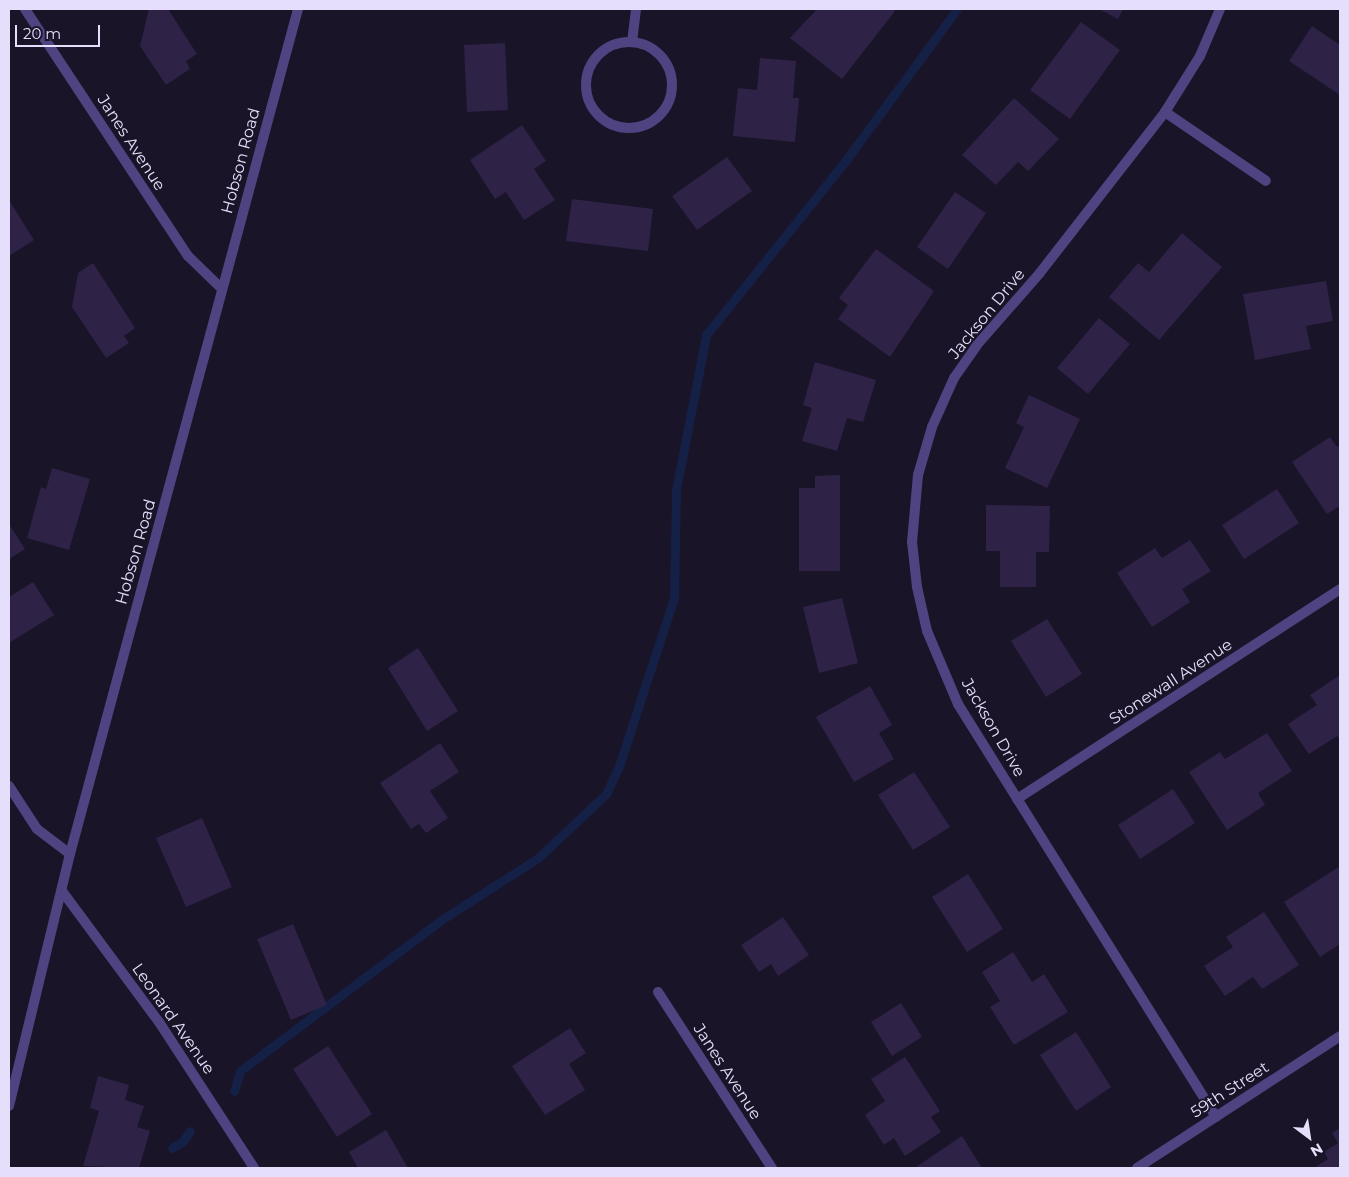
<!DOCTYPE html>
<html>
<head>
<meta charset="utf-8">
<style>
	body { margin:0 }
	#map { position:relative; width:1349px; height:1177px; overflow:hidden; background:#1a1428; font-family:Montserrat,sans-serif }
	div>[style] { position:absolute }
	.stream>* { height:9px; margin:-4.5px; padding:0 4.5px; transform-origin:4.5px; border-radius:4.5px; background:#142046 }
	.building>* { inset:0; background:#2e2247 }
	.minor>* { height:10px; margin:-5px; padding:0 5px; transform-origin:5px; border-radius:5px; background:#4f4481 }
	.minor>.ring { margin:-5px; padding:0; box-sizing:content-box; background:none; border:10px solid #4f4481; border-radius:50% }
	span { translate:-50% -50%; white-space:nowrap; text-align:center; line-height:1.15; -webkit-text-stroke:4px #1a1428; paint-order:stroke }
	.street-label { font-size:16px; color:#e6dffb }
	.frame { position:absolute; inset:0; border:10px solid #e6dffb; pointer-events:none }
	.north { position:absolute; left:1284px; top:1112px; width:50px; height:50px; -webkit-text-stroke:4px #1a1428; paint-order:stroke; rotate:149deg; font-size:14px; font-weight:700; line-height:20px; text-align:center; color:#e6dffb }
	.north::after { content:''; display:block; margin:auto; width:18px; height:22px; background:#e6dffb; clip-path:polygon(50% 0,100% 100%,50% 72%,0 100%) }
	.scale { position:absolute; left:15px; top:25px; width:85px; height:22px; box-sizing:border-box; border:2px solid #e6dffb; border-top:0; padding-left:6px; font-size:15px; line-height:18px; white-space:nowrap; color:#e6dffb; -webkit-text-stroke:4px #1a1428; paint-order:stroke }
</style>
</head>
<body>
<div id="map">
	<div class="stream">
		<div style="left:234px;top:1091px;width:21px;rotate:-73deg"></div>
		<div style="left:240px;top:1071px;width:251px;rotate:-36.9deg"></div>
		<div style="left:441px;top:920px;width:115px;rotate:-32.6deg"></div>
		<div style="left:538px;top:858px;width:93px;rotate:-43.3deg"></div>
		<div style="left:606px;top:794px;width:31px;rotate:-65deg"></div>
		<div style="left:619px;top:766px;width:177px;rotate:-71.9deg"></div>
		<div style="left:674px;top:598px;width:108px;rotate:-88.9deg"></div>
		<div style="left:676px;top:490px;width:158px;rotate:-79deg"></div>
		<div style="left:706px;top:335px;width:224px;rotate:-51.3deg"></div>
		<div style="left:846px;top:160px;width:187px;rotate:-53.7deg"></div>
		<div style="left:172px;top:1148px;width:13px;rotate:-32deg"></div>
		<div style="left:183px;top:1141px;width:12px;rotate:-55deg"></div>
	</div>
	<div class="building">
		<div style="clip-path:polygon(149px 9px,168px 9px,197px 54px,186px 61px,190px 69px,166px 85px,140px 46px)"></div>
		<div style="clip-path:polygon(817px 9px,892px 9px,895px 11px,842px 79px,790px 38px)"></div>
		<div style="clip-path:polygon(1099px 9px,1123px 9px,1118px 19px)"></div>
		<div style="clip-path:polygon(1081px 22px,1120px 50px,1070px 119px,1030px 90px)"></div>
		<div style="clip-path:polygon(1312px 26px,1340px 45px,1340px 95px,1289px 61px)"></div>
		<div style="clip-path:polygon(505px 43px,508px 110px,467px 112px,464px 45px)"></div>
		<div style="clip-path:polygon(760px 58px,796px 61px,793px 98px,799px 98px,795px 142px,733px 136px,738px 88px,757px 90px)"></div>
		<div style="clip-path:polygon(1014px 98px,1059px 139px,1028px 171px,1018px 162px,996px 185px,962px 155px)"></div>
		<div style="clip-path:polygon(522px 125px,546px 161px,534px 169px,555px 200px,524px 220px,506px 192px,495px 199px,470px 160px)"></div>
		<div style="clip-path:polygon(727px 157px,752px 191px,697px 230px,672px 196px)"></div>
		<div style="clip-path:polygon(955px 192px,986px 213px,948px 269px,917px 247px)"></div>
		<div style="clip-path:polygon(572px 199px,653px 209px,648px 251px,566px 241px)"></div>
		<div style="clip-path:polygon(9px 200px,34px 240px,9px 256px)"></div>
		<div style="clip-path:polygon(1182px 233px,1222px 267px,1159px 340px,1109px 297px,1138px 263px,1149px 272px)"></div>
		<div style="clip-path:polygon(876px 249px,934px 291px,890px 357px,838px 319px,848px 305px,839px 298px)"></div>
		<div style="clip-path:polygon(93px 263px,135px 328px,124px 336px,129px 343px,106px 358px,72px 307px,78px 273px)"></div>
		<div style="clip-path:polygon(1326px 281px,1333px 321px,1306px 326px,1311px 349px,1255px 360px,1243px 294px)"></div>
		<div style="clip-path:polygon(1099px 318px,1130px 344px,1088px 394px,1057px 368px)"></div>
		<div style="clip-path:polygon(815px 362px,876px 380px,863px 422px,847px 418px,837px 451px,802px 441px,812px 408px,803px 405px)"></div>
		<div style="clip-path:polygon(1029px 395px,1080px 419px,1047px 488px,1005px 468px,1024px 427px,1016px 423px)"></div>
		<div style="clip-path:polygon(1330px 437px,1337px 447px,1340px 445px,1340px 506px,1327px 514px,1292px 462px)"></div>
		<div style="clip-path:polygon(52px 468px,90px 479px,69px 550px,27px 538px,41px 487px,46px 489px)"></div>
		<div style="clip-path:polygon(840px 475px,840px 571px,799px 571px,799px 488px,815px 488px,815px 476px)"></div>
		<div style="clip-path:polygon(1277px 489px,1299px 523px,1244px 559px,1222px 525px)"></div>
		<div style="clip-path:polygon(986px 505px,1050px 506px,1049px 552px,1036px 552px,1036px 587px,1000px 587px,1000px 551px,986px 551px)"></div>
		<div style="clip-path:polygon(9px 524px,25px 549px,9px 559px)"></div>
		<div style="clip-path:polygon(1190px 540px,1211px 571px,1182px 589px,1190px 602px,1152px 627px,1117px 573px,1155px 548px,1162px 558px)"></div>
		<div style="clip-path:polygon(33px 582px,54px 615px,9px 643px,9px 597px)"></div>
		<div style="clip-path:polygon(842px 598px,858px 663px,819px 673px,803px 607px)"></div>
		<div style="clip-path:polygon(1047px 619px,1082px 674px,1046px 697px,1011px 641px)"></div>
		<div style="clip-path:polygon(418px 648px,458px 711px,427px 731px,388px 668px)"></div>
		<div style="clip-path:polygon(1340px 675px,1340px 740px,1337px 736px,1309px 754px,1288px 724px,1317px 705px,1310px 695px)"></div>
		<div style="clip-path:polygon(870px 686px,892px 725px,879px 733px,894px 759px,854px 782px,816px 717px)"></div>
		<div style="clip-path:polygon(1267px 733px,1292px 771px,1258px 793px,1265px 805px,1227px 830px,1189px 772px,1220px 752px,1225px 759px)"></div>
		<div style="clip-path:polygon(440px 743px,459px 772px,430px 791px,448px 818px,426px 833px,419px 824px,411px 829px,380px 783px)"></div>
		<div style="clip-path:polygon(914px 772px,950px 827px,913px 850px,878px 795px)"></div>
		<div style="clip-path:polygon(1173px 789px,1195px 823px,1140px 859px,1118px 825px)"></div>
		<div style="clip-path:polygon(202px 818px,232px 887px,186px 907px,156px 838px)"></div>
		<div style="clip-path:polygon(1340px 866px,1340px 944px,1320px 957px,1284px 902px)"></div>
		<div style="clip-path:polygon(968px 874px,1003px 929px,967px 952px,932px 897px)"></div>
		<div style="clip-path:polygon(1264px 912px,1299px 965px,1262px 989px,1253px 977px,1225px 996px,1204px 966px,1233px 947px,1226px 937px)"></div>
		<div style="clip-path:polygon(783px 917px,809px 955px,778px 976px,771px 964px,759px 972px,741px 945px)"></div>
		<div style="clip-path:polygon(293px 924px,327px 1005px,291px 1020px,257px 939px)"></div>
		<div style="clip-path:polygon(1013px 952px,1032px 982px,1044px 974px,1068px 1012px,1014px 1045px,990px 1007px,1000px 1001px,982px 972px)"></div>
		<div style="clip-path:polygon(901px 1003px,922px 1037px,892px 1056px,871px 1022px)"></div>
		<div style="clip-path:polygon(570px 1028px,586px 1053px,569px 1064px,585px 1090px,545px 1115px,512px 1066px)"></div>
		<div style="clip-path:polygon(1076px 1032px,1111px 1087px,1076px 1111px,1040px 1055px)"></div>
		<div style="clip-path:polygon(328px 1046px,372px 1114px,337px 1137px,293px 1069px)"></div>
		<div style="clip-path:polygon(905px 1057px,940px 1111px,931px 1117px,941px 1132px,905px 1156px,894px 1138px,884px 1145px,865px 1115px,885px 1101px,871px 1079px)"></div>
		<div style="clip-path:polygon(98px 1076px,129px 1085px,125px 1100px,144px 1106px,137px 1127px,150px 1131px,139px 1168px,83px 1166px,99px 1111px,90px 1108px)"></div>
		<div style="clip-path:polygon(1340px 1128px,1340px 1168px,1314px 1168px,1328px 1159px,1324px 1152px,1338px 1143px,1332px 1133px)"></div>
		<div style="clip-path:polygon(386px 1130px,408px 1168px,358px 1168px,349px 1152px)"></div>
		<div style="clip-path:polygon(962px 1136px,982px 1168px,917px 1168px,916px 1167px)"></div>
	</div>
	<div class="minor">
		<div style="left:25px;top:9px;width:296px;rotate:56.6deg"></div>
		<div style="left:188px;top:256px;width:46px;rotate:44.1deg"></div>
		<div class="ring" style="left:586px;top:42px;width:76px;height:76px"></div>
		<div style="left:632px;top:42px;width:33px;rotate:-83deg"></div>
		<div style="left:1165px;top:112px;width:122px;rotate:34.3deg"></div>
		<div style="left:9px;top:786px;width:51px;rotate:56.9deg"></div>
		<div style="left:37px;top:829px;width:41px;rotate:37.1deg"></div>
		<div style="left:1017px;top:799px;width:385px;rotate:-33deg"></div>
		<div style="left:62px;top:891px;width:163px;rotate:53.5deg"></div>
		<div style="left:159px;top:1022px;width:174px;rotate:56.9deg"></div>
		<div style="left:658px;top:992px;width:210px;rotate:57.1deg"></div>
		<div style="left:9px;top:1106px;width:259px;rotate:-76.4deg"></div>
		<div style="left:70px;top:854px;width:875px;rotate:-74.9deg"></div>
		<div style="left:1216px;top:1117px;width:487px;rotate:-122deg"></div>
		<div style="left:958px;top:704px;width:79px;rotate:-113deg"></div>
		<div style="left:927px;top:631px;width:45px;rotate:-102.8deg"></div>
		<div style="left:917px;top:587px;width:45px;rotate:-96.3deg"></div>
		<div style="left:912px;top:542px;width:67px;rotate:-84.9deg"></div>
		<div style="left:918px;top:475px;width:50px;rotate:-73.7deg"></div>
		<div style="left:932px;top:427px;width:54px;rotate:-65.8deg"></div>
		<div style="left:954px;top:378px;width:39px;rotate:-55deg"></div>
		<div style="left:976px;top:346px;width:96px;rotate:-48.8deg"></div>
		<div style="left:1039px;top:274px;width:205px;rotate:-52.1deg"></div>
		<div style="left:1165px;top:112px;width:66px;rotate:-58deg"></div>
		<div style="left:1200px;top:56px;width:51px;rotate:-66.9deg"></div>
		<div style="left:1137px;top:1168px;width:242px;rotate:-33deg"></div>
	</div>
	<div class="street-label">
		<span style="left:131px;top:143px;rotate:57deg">Janes Avenue</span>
		<span style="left:241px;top:161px;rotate:-75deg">Hobson Road</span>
		<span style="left:987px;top:314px;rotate:-51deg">Jackson Drive</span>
		<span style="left:136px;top:552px;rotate:-74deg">Hobson Road</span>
		<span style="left:1171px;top:682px;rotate:-33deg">Stonewall Avenue</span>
		<span style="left:993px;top:728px;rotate:60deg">Jackson Drive</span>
		<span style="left:173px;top:1019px;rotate:55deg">Leonard Avenue</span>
		<span style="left:727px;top:1072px;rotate:57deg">Janes Avenue</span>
		<span style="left:1230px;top:1090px;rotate:-33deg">59th Street</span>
	</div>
	<div class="frame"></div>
	<div class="north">N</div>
	<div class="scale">20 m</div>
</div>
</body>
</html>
